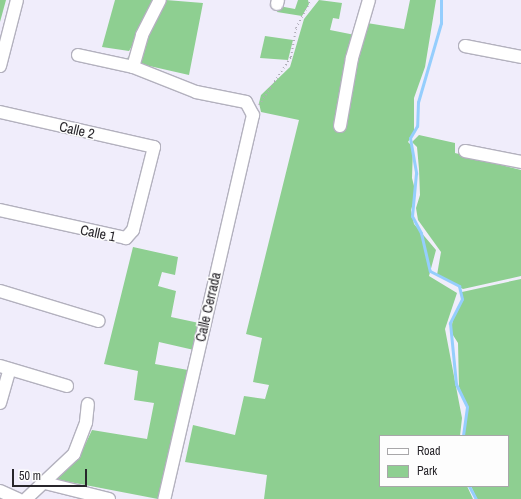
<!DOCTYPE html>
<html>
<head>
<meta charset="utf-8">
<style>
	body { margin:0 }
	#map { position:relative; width:521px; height:499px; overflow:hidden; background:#f0edfb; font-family:"Archivo Narrow",sans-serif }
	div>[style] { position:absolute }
	.green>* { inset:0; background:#8ecf91 }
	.stream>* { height:3px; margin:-1.5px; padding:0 1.5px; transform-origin:1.5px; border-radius:1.5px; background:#95cefd }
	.path>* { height:2px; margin-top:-1px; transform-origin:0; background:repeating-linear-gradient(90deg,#afacb7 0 1px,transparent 0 4px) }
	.roads { filter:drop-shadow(1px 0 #b3b1be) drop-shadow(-1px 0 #b3b1be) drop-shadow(0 1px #b3b1be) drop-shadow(0 -1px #b3b1be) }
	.minor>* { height:12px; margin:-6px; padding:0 6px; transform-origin:6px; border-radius:6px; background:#fff }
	span { translate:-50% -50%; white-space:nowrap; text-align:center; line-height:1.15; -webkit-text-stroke:3px #fdfdfd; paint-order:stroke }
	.street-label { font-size:14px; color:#28262b }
	.legend { position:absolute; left:379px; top:435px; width:130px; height:52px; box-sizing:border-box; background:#fdfdfd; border:1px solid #a8a7a9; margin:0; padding:5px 7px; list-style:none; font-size:12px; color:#28262b }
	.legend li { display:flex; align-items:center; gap:8px; height:20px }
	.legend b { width:20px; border:1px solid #a8a7a9 }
	.scale { position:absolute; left:12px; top:469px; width:75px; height:18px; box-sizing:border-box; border:2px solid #28262b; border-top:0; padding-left:5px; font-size:12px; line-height:14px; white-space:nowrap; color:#28262b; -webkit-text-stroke:3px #fdfdfd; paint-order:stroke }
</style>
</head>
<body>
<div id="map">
	<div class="green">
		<div style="clip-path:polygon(0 0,6px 0,0 22px)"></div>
		<div style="clip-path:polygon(115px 0,160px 0,129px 51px,102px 47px)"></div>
		<div style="clip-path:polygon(166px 0,203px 3px,189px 75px,123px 60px,131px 56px)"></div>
		<div style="clip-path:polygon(298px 0,308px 0,309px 4px,302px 16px,277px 12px,279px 6px,295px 9px)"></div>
		<div style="clip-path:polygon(319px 0,342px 3px,339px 19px,333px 18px,330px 30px,355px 35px,367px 23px,404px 29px,410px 0,436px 0,425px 67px,414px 98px,414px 132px,408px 142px,413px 147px,412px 178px,416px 194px,411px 210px,414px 224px,436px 250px,429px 276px,457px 293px,445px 329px,462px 418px,460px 436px,380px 436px,380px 486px,467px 486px,473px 499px,264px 499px,267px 475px,185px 462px,193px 425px,235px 435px,244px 396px,265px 399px,269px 385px,253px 382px,262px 338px,246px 334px,299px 120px,261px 112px,259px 103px,261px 95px,290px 67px,304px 19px)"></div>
		<div style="clip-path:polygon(265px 36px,293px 40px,288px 60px,260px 58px)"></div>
		<div style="clip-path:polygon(419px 135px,455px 143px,455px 153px,521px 170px,521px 276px,463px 289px,437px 275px,441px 252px,418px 220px,416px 208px,420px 195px,419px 169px,417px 147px,412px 142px)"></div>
		<div style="clip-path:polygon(133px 247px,178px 257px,175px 275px,162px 272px,158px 286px,176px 291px,171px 317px,199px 323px,194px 350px,159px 342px,155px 364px,188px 370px,158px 499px,54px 479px,83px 449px,92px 430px,147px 439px,154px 403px,134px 400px,138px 371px,104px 364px)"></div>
		<div style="clip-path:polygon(521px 279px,521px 499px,477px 499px,471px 486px,508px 486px,508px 436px,464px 436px,468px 408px,459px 387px,458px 343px,451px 332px,453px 318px,462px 301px,462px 292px)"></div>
	</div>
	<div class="stream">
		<div style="left:441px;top:0;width:23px;rotate:90deg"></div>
		<div style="left:441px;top:23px;width:82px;rotate:106.2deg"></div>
		<div style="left:418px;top:102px;width:24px;rotate:92deg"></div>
		<div style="left:417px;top:126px;width:14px;rotate:120deg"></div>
		<div style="left:410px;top:138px;width:36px;rotate:80deg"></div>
		<div style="left:416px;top:173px;width:43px;rotate:95.3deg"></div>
		<div style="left:412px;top:216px;width:19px;rotate:62deg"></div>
		<div style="left:421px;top:233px;width:39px;rotate:77deg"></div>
		<div style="left:430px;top:271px;width:33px;rotate:27deg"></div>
		<div style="left:459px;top:286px;width:13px;rotate:77deg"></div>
		<div style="left:462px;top:299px;width:27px;rotate:117deg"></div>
		<div style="left:450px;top:323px;width:61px;rotate:84.4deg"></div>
		<div style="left:456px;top:384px;width:25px;rotate:64deg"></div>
		<div style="left:467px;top:407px;width:29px;rotate:98deg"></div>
		<div style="left:469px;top:486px;width:15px;rotate:62deg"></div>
	</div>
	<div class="path">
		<div style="left:259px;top:105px;width:58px;rotate:-56.3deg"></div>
		<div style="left:291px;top:57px;width:29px;rotate:-80deg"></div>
		<div style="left:296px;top:28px;width:32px;rotate:-62deg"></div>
	</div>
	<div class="roads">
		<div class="minor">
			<div style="left:277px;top:4px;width:4px;rotate:-76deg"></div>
			<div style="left:465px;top:46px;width:57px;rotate:11.1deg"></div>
			<div style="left:78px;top:55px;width:56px;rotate:12.3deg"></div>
			<div style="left:133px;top:67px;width:68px;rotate:21.6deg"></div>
			<div style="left:196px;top:92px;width:51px;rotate:11.3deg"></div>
			<div style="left:246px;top:102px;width:15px;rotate:62deg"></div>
			<div style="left:253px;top:115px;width:394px;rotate:103deg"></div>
			<div style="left:0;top:66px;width:68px;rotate:-75.6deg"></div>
			<div style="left:133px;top:67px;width:33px;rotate:-74deg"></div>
			<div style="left:142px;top:35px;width:39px;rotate:-63deg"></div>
			<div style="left:0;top:112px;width:158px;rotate:12.8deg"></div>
			<div style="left:154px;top:147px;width:86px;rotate:104.2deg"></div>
			<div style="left:133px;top:230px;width:11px;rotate:131deg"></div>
			<div style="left:126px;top:238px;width:129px;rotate:-167.5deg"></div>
			<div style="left:340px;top:126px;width:69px;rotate:-80deg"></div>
			<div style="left:352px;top:58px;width:60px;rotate:-73.7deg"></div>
			<div style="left:465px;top:151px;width:57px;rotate:11.1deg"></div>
			<div style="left:0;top:291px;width:103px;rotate:16.9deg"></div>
			<div style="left:0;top:366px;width:70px;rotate:16.6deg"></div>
			<div style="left:0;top:403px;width:35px;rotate:-74deg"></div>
			<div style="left:45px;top:483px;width:66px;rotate:14deg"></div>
			<div style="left:0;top:491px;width:20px;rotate:24deg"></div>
			<div style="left:26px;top:499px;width:66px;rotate:-43.2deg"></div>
			<div style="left:74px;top:454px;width:34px;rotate:-69deg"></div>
			<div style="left:86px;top:422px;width:18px;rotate:-84deg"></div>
		</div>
	</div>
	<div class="street-label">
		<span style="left:77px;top:130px;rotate:13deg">Calle 2</span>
		<span style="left:98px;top:233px;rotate:12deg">Calle 1</span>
		<span style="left:208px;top:307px;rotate:-77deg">Calle Cerrada</span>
	</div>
	<ul class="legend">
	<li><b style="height:5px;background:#fff"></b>Road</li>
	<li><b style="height:11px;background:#8ecf91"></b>Park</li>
	</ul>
	<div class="scale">50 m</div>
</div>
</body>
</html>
